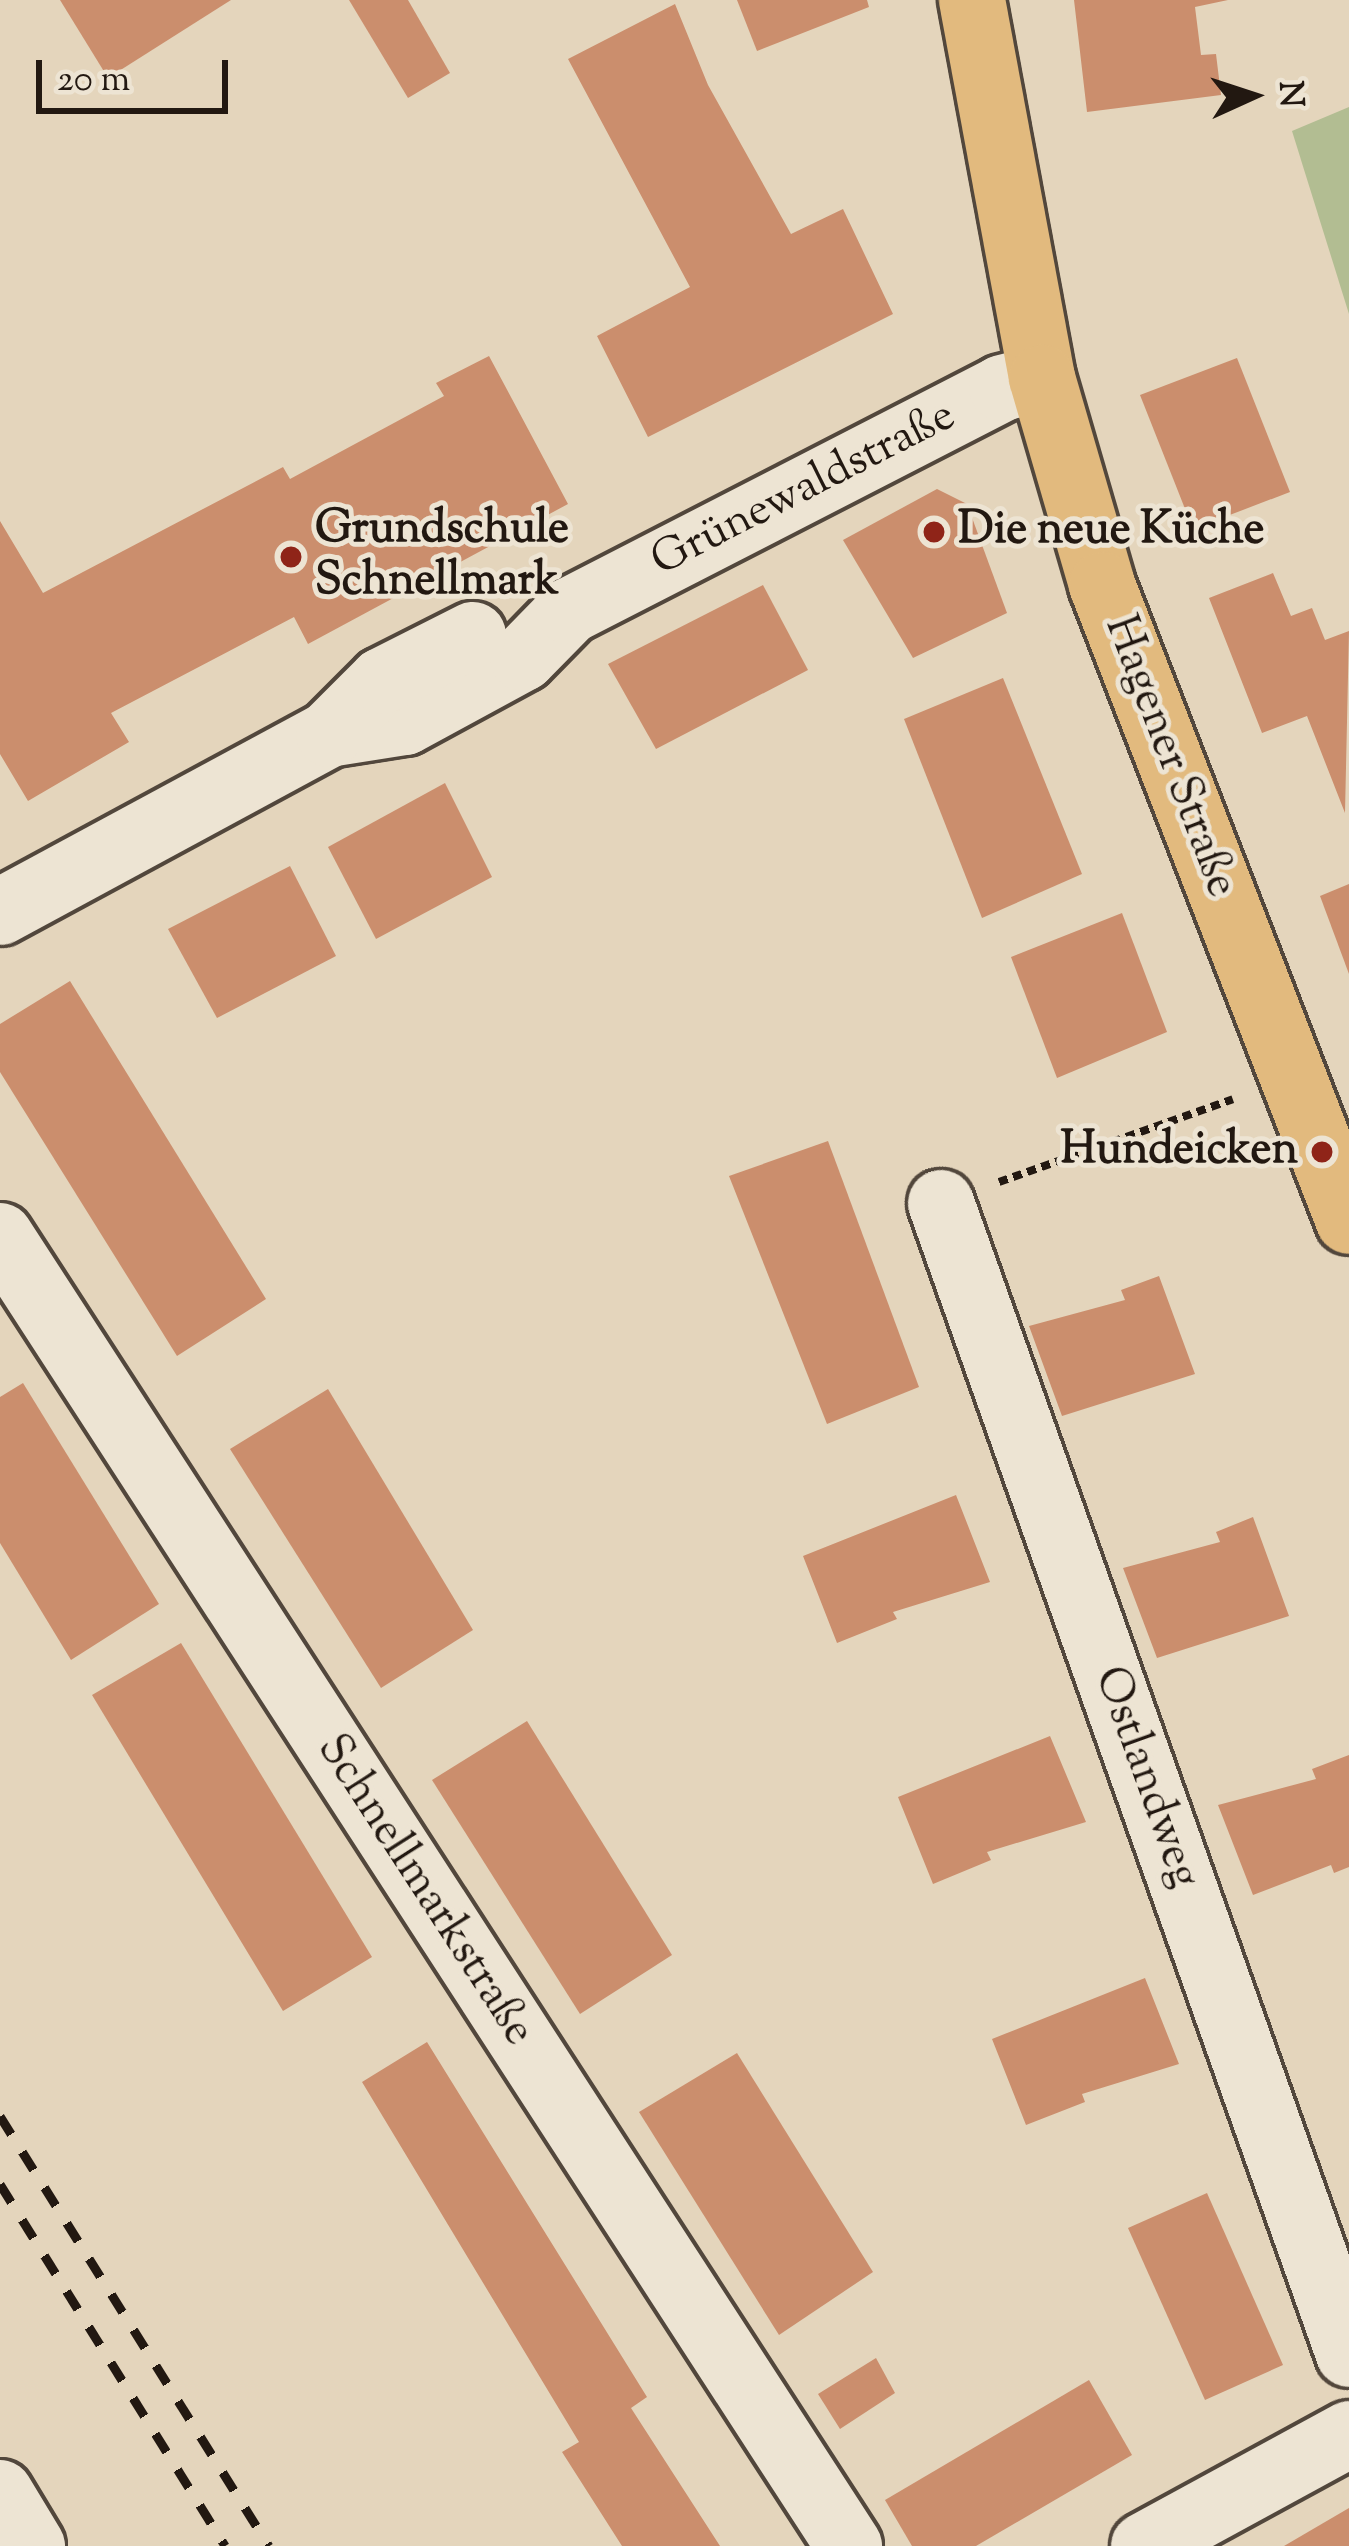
<!DOCTYPE html>
<html>
<head>
<meta charset="utf-8">
<style>
	body { margin:0 }
	#map { position:relative; width:1349px; height:2546px; overflow:hidden; background:#e4d5bc; font-family:"Sorts Mill Goudy",serif }
	div>[style] { position:absolute }
	.green>* { inset:0; background:#b2bd92 }
	.building>* { inset:0; background:#cb8e6d }
	.path>* { height:8px; margin-top:-4px; transform-origin:0; background:repeating-linear-gradient(90deg,#221811 0 9px,transparent 0 15px) }
	.roads { filter:drop-shadow(3px 0 #52473c) drop-shadow(-3px 0 #52473c) drop-shadow(0 3px #52473c) drop-shadow(0 -3px #52473c) }
	.minor>* { height:66px; margin:-33px; padding:0 33px; transform-origin:33px; border-radius:33px; background:#ede4d3 }
	.major>* { height:66px; margin:-33px; padding:0 33px; transform-origin:33px; border-radius:33px; background:#e2ba7e }
	.rail>* { height:9px; margin-top:-4.5px; transform-origin:0; background:repeating-linear-gradient(90deg,#221811 0 21px,transparent 0 42px) }
	.dots>* { width:33px; height:33px; translate:-50% -50%; box-sizing:border-box; border:6px solid #ede4d3; border-radius:50% }
	span { translate:-50% -50%; white-space:nowrap; text-align:center; line-height:1.15; -webkit-text-stroke:10px #ede4d3; paint-order:stroke }
	.street-label { font-size:45px; color:#221811 }
	.poi-label { font-size:45px; color:#221811; font-weight:700 }
	.left { translate:0 -50%; text-align:left }
	.right { translate:-100% -50%; text-align:right }
	.north { position:absolute; left:1193px; top:36px; width:120px; height:120px; -webkit-text-stroke:9px #ede4d3; paint-order:stroke; rotate:87deg; font-size:33px; font-weight:700; line-height:48px; text-align:center; color:#221811 }
	.north::after { content:''; display:block; margin:auto; width:42px; height:54px; background:#221811; clip-path:polygon(50% 0,100% 100%,50% 72%,0 100%) }
	.scale { position:absolute; left:36px; top:60px; width:192px; height:54px; box-sizing:border-box; border:6px solid #221811; border-top:0; padding-left:15px; font-size:36px; line-height:42px; white-space:nowrap; color:#221811; -webkit-text-stroke:9px #ede4d3; paint-order:stroke }
</style>
</head>
<body>
<div id="map">
	<div class="green">
		<div style="clip-path:polygon(1349px 107px,1349px 314px,1292px 131px)"></div>
	</div>
	<div class="building">
		<div style="clip-path:polygon(60px 0,231px 0,108px 78px)"></div>
		<div style="clip-path:polygon(349px 0,408px 0,450px 73px,408px 98px)"></div>
		<div style="clip-path:polygon(737px 0,867px 0,869px 7px,757px 51px)"></div>
		<div style="clip-path:polygon(1074px 0,1228px 0,1195px 7px,1201px 55px,1216px 54px,1221px 95px,1087px 112px)"></div>
		<div style="clip-path:polygon(675px 4px,708px 85px,791px 234px,843px 209px,893px 314px,648px 437px,597px 336px,690px 287px,568px 59px)"></div>
		<div style="clip-path:polygon(489px 356px,568px 504px,308px 644px,294px 617px,111px 713px,129px 742px,28px 801px,0 754px,0 521px,43px 593px,283px 467px,290px 479px,444px 396px,436px 383px)"></div>
		<div style="clip-path:polygon(1237px 358px,1290px 492px,1193px 529px,1140px 395px)"></div>
		<div style="clip-path:polygon(937px 489px,967px 504px,1007px 613px,913px 658px,843px 540px)"></div>
		<div style="clip-path:polygon(1273px 573px,1291px 616px,1312px 608px,1325px 640px,1349px 631px,1345px 813px,1307px 716px,1262px 733px,1209px 598px)"></div>
		<div style="clip-path:polygon(763px 585px,808px 670px,656px 749px,608px 664px)"></div>
		<div style="clip-path:polygon(1003px 678px,1082px 874px,982px 918px,904px 719px)"></div>
		<div style="clip-path:polygon(445px 783px,492px 877px,376px 939px,328px 847px)"></div>
		<div style="clip-path:polygon(290px 866px,336px 956px,217px 1018px,168px 929px)"></div>
		<div style="clip-path:polygon(1349px 884px,1349px 974px,1320px 896px)"></div>
		<div style="clip-path:polygon(1122px 913px,1167px 1032px,1057px 1078px,1011px 957px)"></div>
		<div style="clip-path:polygon(70px 981px,266px 1299px,177px 1356px,0 1072px,0 1024px)"></div>
		<div style="clip-path:polygon(828px 1141px,919px 1387px,827px 1424px,729px 1176px)"></div>
		<div style="clip-path:polygon(1159px 1276px,1195px 1374px,1062px 1416px,1029px 1326px,1125px 1300px,1121px 1290px)"></div>
		<div style="clip-path:polygon(23px 1383px,159px 1604px,71px 1660px,0 1543px,0 1397px)"></div>
		<div style="clip-path:polygon(328px 1389px,473px 1630px,381px 1688px,230px 1449px)"></div>
		<div style="clip-path:polygon(956px 1495px,990px 1582px,893px 1612px,897px 1619px,837px 1643px,803px 1556px)"></div>
		<div style="clip-path:polygon(1253px 1517px,1289px 1616px,1157px 1658px,1123px 1568px,1220px 1542px,1216px 1532px)"></div>
		<div style="clip-path:polygon(181px 1643px,372px 1957px,283px 2011px,92px 1695px)"></div>
		<div style="clip-path:polygon(527px 1721px,672px 1955px,580px 2014px,432px 1780px)"></div>
		<div style="clip-path:polygon(1050px 1736px,1086px 1822px,987px 1852px,991px 1860px,933px 1884px,898px 1797px)"></div>
		<div style="clip-path:polygon(1349px 1755px,1349px 1867px,1334px 1873px,1331px 1865px,1253px 1895px,1218px 1805px,1316px 1779px,1312px 1769px)"></div>
		<div style="clip-path:polygon(1145px 1978px,1179px 2064px,1082px 2094px,1085px 2102px,1026px 2125px,992px 2039px)"></div>
		<div style="clip-path:polygon(427px 2042px,647px 2397px,631px 2408px,720px 2546px,622px 2546px,562px 2452px,579px 2442px,362px 2082px)"></div>
		<div style="clip-path:polygon(737px 2053px,873px 2272px,779px 2335px,639px 2112px)"></div>
		<div style="clip-path:polygon(1207px 2193px,1283px 2365px,1205px 2400px,1128px 2228px)"></div>
		<div style="clip-path:polygon(876px 2358px,895px 2393px,840px 2429px,818px 2394px)"></div>
		<div style="clip-path:polygon(1089px 2380px,1132px 2455px,976px 2546px,912px 2546px,885px 2500px)"></div>
		<div style="clip-path:polygon(1349px 2508px,1349px 2546px,1284px 2546px)"></div>
	</div>
	<div class="path">
		<div style="left:999px;top:1182px;width:248px;rotate:-19.5deg"></div>
	</div>
	<div class="roads">
		<div class="minor">
			<div style="left:329px;top:734px;width:77px;rotate:-9deg"></div>
			<div style="left:405px;top:722px;width:134px;rotate:-28.5deg"></div>
			<div style="left:523px;top:658px;width:66px;rotate:-45.6deg"></div>
			<div style="left:569px;top:611px;width:487px;rotate:-27.2deg"></div>
			<div style="left:1002px;top:388px;width:41px;rotate:-14deg"></div>
			<div style="left:0;top:912px;width:374px;rotate:-28.4deg"></div>
			<div style="left:329px;top:734px;width:75px;rotate:-45deg"></div>
			<div style="left:382px;top:681px;width:102px;rotate:-26.8deg"></div>
			<div style="left:941px;top:1203px;width:1221px;rotate:70.48deg"></div>
			<div style="left:0;top:1236px;width:1561px;rotate:57.05deg"></div>
			<div style="left:0;top:2493px;width:62px;rotate:58.9deg"></div>
			<div style="left:1144px;top:2546px;width:234px;rotate:-28.6deg"></div>
		</div>
		<div class="major">
			<div style="left:972px;top:0;width:384px;rotate:79.5deg"></div>
			<div style="left:1042px;top:378px;width:216px;rotate:73.8deg"></div>
			<div style="left:1102px;top:585px;width:682px;rotate:68.78deg"></div>
		</div>
	</div>
	<div class="rail">
		<div style="left:0;top:2116px;width:507px;rotate:57.97deg"></div>
		<div style="left:0;top:2184px;width:426px;rotate:58.1deg"></div>
	</div>
	<div class="dots">
		<div style="left:934px;top:532px;background:#8f2418"></div>
		<div style="left:291px;top:557px;background:#8f2418"></div>
		<div style="left:1322px;top:1152px;background:#8f2418"></div>
	</div>
	<div class="street-label">
		<span style="left:804px;top:490px;rotate:-27deg">Grünewaldstraße</span>
		<span style="left:1169px;top:757px;rotate:69deg">Hagener Straße</span>
		<span style="left:1145px;top:1778px;rotate:70deg">Ostlandweg</span>
		<span style="left:424px;top:1891px;rotate:57deg">Schnellmarkstraße</span>
	</div>
	<div class="poi-label">
		<span class="left" style="left:315px;top:557px">Grundschule<br>Schnellmark</span>
		<span class="left" style="left:958px;top:532px">Die neue Küche</span>
		<span class="right" style="left:1298px;top:1152px">Hundeicken</span>
	</div>
	<div class="north">N</div>
	<div class="scale">20 m</div>
</div>
</body>
</html>
